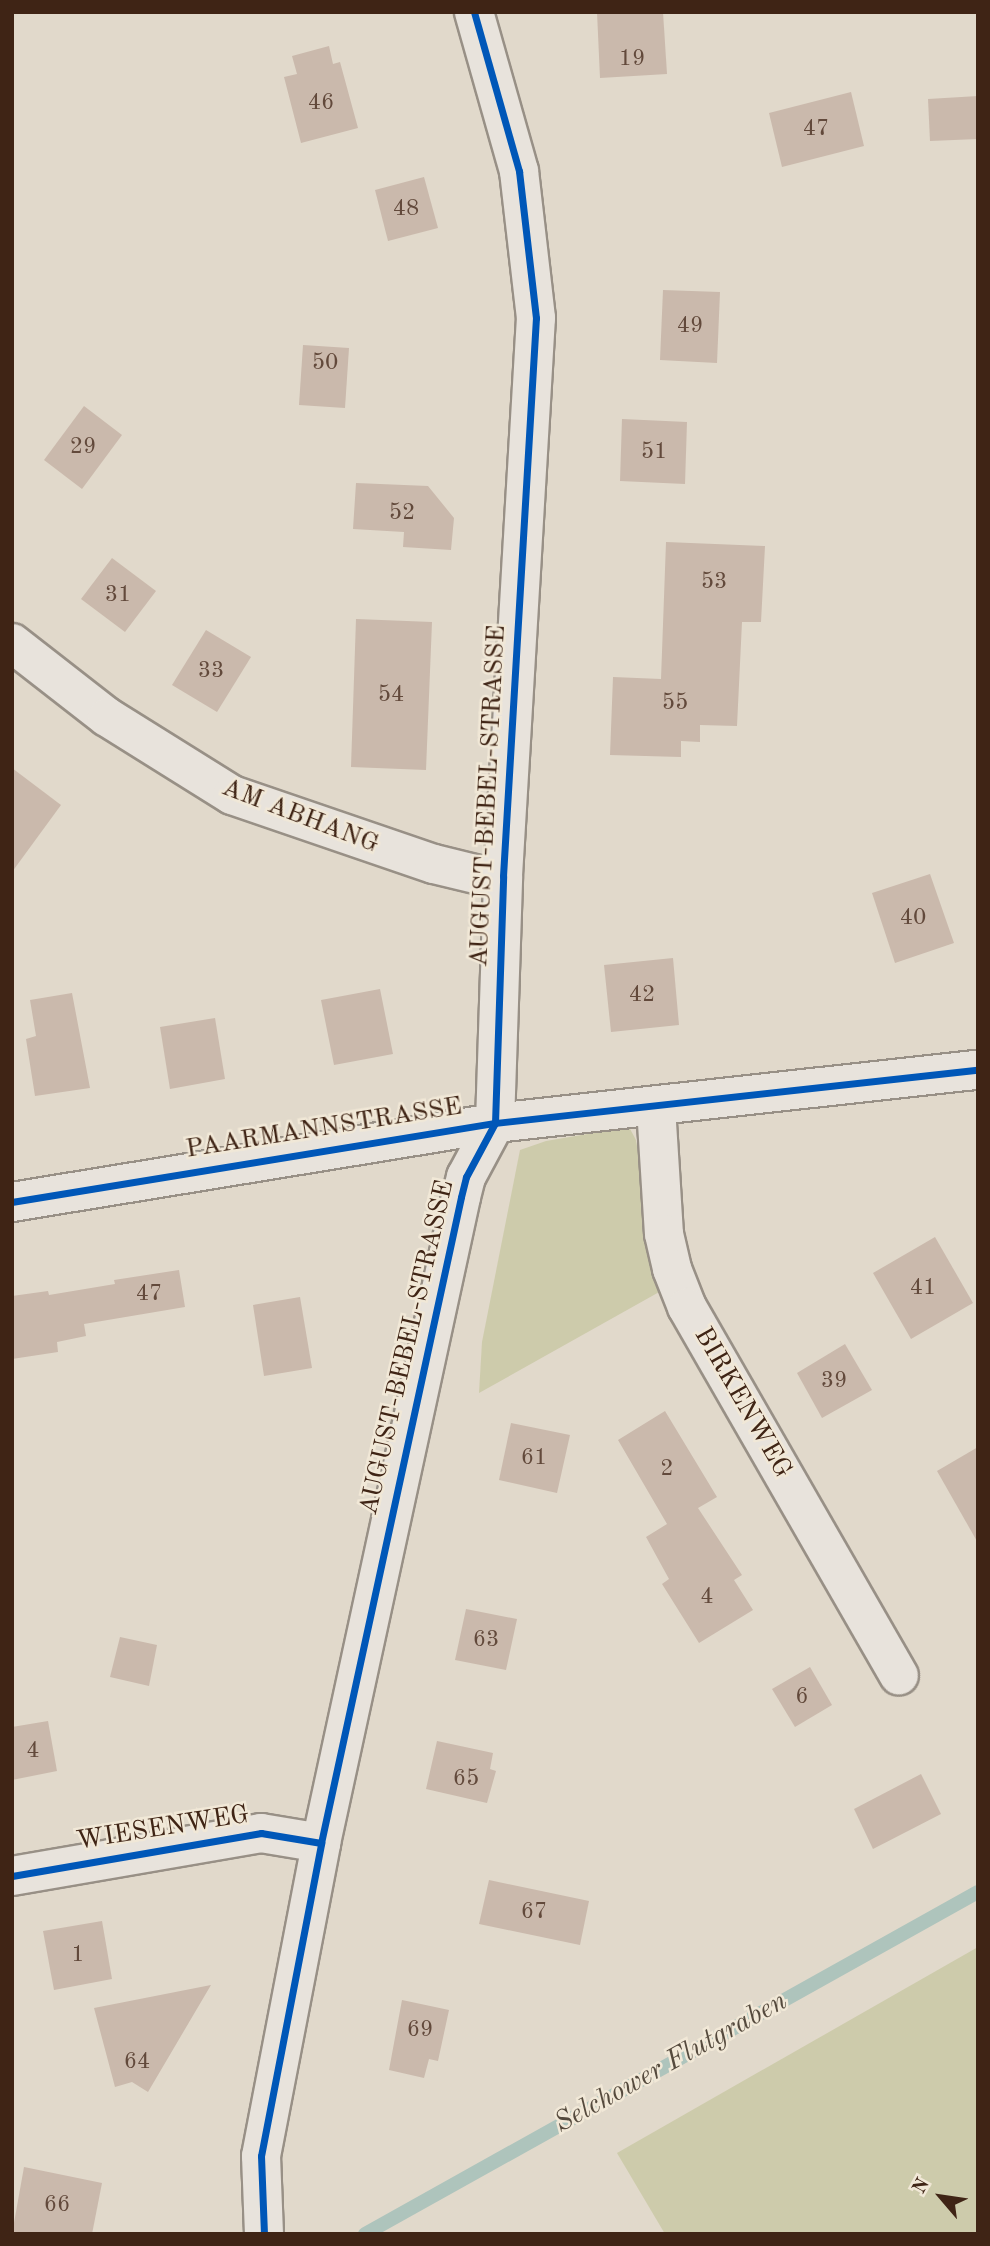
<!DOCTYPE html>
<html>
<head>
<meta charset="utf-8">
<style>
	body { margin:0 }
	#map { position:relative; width:990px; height:2246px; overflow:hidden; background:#e1d9cb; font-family:"Old Standard TT",serif }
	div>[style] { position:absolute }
	.green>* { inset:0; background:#cdcbab }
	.stream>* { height:14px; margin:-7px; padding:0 7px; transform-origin:7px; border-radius:7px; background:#aec4bc }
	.building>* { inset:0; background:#cab9ac }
	.roads { filter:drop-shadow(2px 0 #989086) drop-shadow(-2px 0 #989086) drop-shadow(0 2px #989086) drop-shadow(0 -2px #989086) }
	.minor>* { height:38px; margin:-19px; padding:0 19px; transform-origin:19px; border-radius:19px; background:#e8e3dc }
	.cycleway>* { height:7px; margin:-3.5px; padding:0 3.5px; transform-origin:3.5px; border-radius:3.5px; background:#0057b8 }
	span { translate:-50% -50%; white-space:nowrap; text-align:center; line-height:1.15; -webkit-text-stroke:5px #f1e8d7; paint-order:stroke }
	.number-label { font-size:23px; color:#62493b }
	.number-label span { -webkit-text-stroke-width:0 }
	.street-label { font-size:26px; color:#3f2415 }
	.water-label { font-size:28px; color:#554a3d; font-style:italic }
	.frame { position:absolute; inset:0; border:14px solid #3f2415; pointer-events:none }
	.north { position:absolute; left:906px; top:2162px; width:70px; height:70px; -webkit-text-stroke:5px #f1e8d7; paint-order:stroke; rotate:299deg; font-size:19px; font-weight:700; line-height:28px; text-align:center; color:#3f2415 }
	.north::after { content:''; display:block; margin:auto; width:24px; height:32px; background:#3f2415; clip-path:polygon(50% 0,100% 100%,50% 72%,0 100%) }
</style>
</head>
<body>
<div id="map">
	<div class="green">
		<div style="clip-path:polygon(629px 1127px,636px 1140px,661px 1291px,479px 1393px,482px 1342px,520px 1150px,546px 1141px)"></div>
		<div style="clip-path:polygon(978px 1947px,978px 2234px,665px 2234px,617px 2153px)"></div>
	</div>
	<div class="stream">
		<div style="left:365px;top:2234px;width:702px;rotate:-29.16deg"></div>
	</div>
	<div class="building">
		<div style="clip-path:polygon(597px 12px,663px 12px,667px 74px,600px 78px)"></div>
		<div style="clip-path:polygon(329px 46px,333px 64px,340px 62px,358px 128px,301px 143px,284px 77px,297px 74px,292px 56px)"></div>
		<div style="clip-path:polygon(851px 92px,864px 146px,782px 167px,769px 113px)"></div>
		<div style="clip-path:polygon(978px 96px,978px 139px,930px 141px,928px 99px)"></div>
		<div style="clip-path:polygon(424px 177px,438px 228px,388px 241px,375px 190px)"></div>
		<div style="clip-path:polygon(663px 290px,720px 292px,717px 363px,660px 360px)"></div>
		<div style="clip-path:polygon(303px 345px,349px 348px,345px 408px,299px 405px)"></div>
		<div style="clip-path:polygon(84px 406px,122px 435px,82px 489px,44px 460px)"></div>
		<div style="clip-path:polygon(622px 419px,687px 422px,685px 484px,620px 481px)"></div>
		<div style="clip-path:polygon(356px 483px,428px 486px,454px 518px,451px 550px,403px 547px,404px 532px,353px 529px)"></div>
		<div style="clip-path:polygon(666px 542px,765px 546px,761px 622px,742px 622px,737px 726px,700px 725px,700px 742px,681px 741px,681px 757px,610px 755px,613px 677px,661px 679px)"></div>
		<div style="clip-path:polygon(112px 558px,156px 591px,125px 632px,81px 599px)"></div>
		<div style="clip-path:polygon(356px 619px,432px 622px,426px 770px,351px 767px)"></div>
		<div style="clip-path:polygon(206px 630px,251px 657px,217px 712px,172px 685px)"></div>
		<div style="clip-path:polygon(12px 768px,61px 805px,12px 872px)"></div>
		<div style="clip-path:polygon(930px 874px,954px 943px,895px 963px,872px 893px)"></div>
		<div style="clip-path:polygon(673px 958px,679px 1025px,611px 1032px,604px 965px)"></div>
		<div style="clip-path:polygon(380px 989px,393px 1054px,334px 1065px,321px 1000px)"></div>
		<div style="clip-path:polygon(72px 993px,90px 1088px,35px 1096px,26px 1039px,36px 1036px,30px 1000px)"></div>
		<div style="clip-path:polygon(215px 1018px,225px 1079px,170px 1089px,160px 1027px)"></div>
		<div style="clip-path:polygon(935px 1237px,973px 1303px,911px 1339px,873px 1273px)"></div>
		<div style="clip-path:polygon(179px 1270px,185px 1307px,84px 1324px,86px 1336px,57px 1342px,58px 1352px,12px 1359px,12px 1296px,48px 1291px,49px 1295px,115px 1284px,114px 1280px)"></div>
		<div style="clip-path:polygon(300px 1297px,312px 1368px,264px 1376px,253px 1305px)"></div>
		<div style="clip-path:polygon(845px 1344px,872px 1390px,822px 1418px,797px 1373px)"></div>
		<div style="clip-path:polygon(665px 1411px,717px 1497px,698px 1508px,742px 1575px,734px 1580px,753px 1610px,699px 1643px,662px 1584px,669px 1579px,646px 1537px,667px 1524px,618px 1440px)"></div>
		<div style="clip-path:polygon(511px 1423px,570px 1435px,557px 1493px,499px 1480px)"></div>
		<div style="clip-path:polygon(978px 1447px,978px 1543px,937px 1471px)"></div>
		<div style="clip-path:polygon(466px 1609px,517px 1619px,506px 1670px,455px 1660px)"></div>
		<div style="clip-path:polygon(120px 1637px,157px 1645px,149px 1686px,110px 1677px)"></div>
		<div style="clip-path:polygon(810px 1667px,832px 1705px,795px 1727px,772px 1689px)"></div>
		<div style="clip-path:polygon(48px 1721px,57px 1771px,12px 1780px,12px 1727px)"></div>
		<div style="clip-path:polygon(437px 1741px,493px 1753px,490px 1769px,496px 1771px,487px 1803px,426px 1789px)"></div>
		<div style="clip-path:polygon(921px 1774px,941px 1814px,873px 1849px,854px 1809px)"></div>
		<div style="clip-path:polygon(489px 1880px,589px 1901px,580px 1945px,479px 1924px)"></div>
		<div style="clip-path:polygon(102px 1921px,112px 1979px,54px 1990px,43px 1931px)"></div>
		<div style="clip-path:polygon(211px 1985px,148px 2092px,132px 2082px,115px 2087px,94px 2008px)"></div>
		<div style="clip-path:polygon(402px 2000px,449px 2010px,438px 2061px,429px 2059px,424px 2078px,389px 2070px)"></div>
		<div style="clip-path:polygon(24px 2167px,102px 2183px,92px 2234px,12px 2234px)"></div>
	</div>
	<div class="roads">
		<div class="minor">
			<div style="left:12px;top:643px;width:120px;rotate:37.9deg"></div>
			<div style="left:107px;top:717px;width:147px;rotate:32deg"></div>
			<div style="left:232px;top:795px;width:213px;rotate:18.9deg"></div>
			<div style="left:434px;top:864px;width:46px;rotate:13.7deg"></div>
			<div style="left:479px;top:875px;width:24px;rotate:2deg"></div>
			<div style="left:656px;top:1107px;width:127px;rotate:86.4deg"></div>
			<div style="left:664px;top:1234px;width:36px;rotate:77deg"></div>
			<div style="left:672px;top:1269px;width:41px;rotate:68.5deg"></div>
			<div style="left:687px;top:1307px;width:425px;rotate:60.1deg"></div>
			<div style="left:12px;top:1202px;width:489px;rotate:-9.3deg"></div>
			<div style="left:495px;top:1123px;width:486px;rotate:-6.3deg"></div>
			<div style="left:12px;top:1876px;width:253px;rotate:-9.8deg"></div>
			<div style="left:261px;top:1833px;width:61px;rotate:9.5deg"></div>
			<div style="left:264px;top:2234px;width:78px;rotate:-92.2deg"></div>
			<div style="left:261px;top:2156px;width:319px;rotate:-79.1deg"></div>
			<div style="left:321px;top:1843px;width:661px;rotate:-77.77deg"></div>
			<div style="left:461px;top:1197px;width:21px;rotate:-76deg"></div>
			<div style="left:466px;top:1177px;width:61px;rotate:-61.8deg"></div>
			<div style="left:495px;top:1123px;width:247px;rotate:-88.1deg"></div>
			<div style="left:503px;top:876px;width:559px;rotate:-86.62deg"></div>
			<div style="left:536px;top:318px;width:148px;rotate:-96.6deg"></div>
			<div style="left:519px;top:171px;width:165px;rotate:-105.8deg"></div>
		</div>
	</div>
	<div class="cycleway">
		<div style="left:12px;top:1202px;width:489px;rotate:-9.3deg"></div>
		<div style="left:495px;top:1123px;width:486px;rotate:-6.3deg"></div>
		<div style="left:12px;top:1876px;width:253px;rotate:-9.8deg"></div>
		<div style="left:261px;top:1833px;width:61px;rotate:9.5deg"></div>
		<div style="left:264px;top:2234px;width:78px;rotate:-92.2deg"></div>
		<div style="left:261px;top:2156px;width:319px;rotate:-79.1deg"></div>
		<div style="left:321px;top:1843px;width:661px;rotate:-77.77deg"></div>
		<div style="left:461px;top:1197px;width:21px;rotate:-76deg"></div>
		<div style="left:466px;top:1177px;width:61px;rotate:-61.8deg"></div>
		<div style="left:495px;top:1123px;width:247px;rotate:-88.1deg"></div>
		<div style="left:503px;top:876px;width:559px;rotate:-86.62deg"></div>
		<div style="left:536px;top:318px;width:148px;rotate:-96.6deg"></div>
		<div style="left:519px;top:171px;width:165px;rotate:-105.8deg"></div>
	</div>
	<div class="number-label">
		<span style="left:632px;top:59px">19</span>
		<span style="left:321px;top:103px">46</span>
		<span style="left:816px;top:129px">47</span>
		<span style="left:406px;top:209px">48</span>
		<span style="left:690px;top:326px">49</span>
		<span style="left:325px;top:363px">50</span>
		<span style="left:83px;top:447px">29</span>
		<span style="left:654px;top:452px">51</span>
		<span style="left:402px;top:513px">52</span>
		<span style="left:714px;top:582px">53</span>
		<span style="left:118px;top:595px">31</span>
		<span style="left:211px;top:671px">33</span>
		<span style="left:391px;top:695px">54</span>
		<span style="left:675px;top:703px">55</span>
		<span style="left:913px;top:918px">40</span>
		<span style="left:642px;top:995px">42</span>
		<span style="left:923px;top:1288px">41</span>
		<span style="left:149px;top:1294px">47</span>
		<span style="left:834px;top:1381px">39</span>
		<span style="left:534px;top:1458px">61</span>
		<span style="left:667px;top:1469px">2</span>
		<span style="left:707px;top:1597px">4</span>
		<span style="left:486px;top:1640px">63</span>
		<span style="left:802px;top:1697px">6</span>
		<span style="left:33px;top:1751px">4</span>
		<span style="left:466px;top:1779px">65</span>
		<span style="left:534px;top:1912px">67</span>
		<span style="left:78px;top:1955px">1</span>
		<span style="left:420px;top:2030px">69</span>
		<span style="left:137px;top:2062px">64</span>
		<span style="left:57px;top:2205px">66</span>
	</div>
	<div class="street-label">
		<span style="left:489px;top:796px;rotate:-87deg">AUGUST-BEBEL-STRASSE</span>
		<span style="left:300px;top:817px;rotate:21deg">AM ABHANG</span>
		<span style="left:324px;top:1129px;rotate:-9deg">PAARMANNSTRASSE</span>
		<span style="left:408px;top:1348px;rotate:-77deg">AUGUST-BEBEL-STRASSE</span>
		<span style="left:742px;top:1403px;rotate:60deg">BIRKENWEG</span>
		<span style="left:163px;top:1829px;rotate:-9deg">WIESENWEG</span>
	</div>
	<div class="water-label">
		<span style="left:671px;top:2063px;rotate:-29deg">Selchower Flutgraben</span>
	</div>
	<div class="frame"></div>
	<div class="north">N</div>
</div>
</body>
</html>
